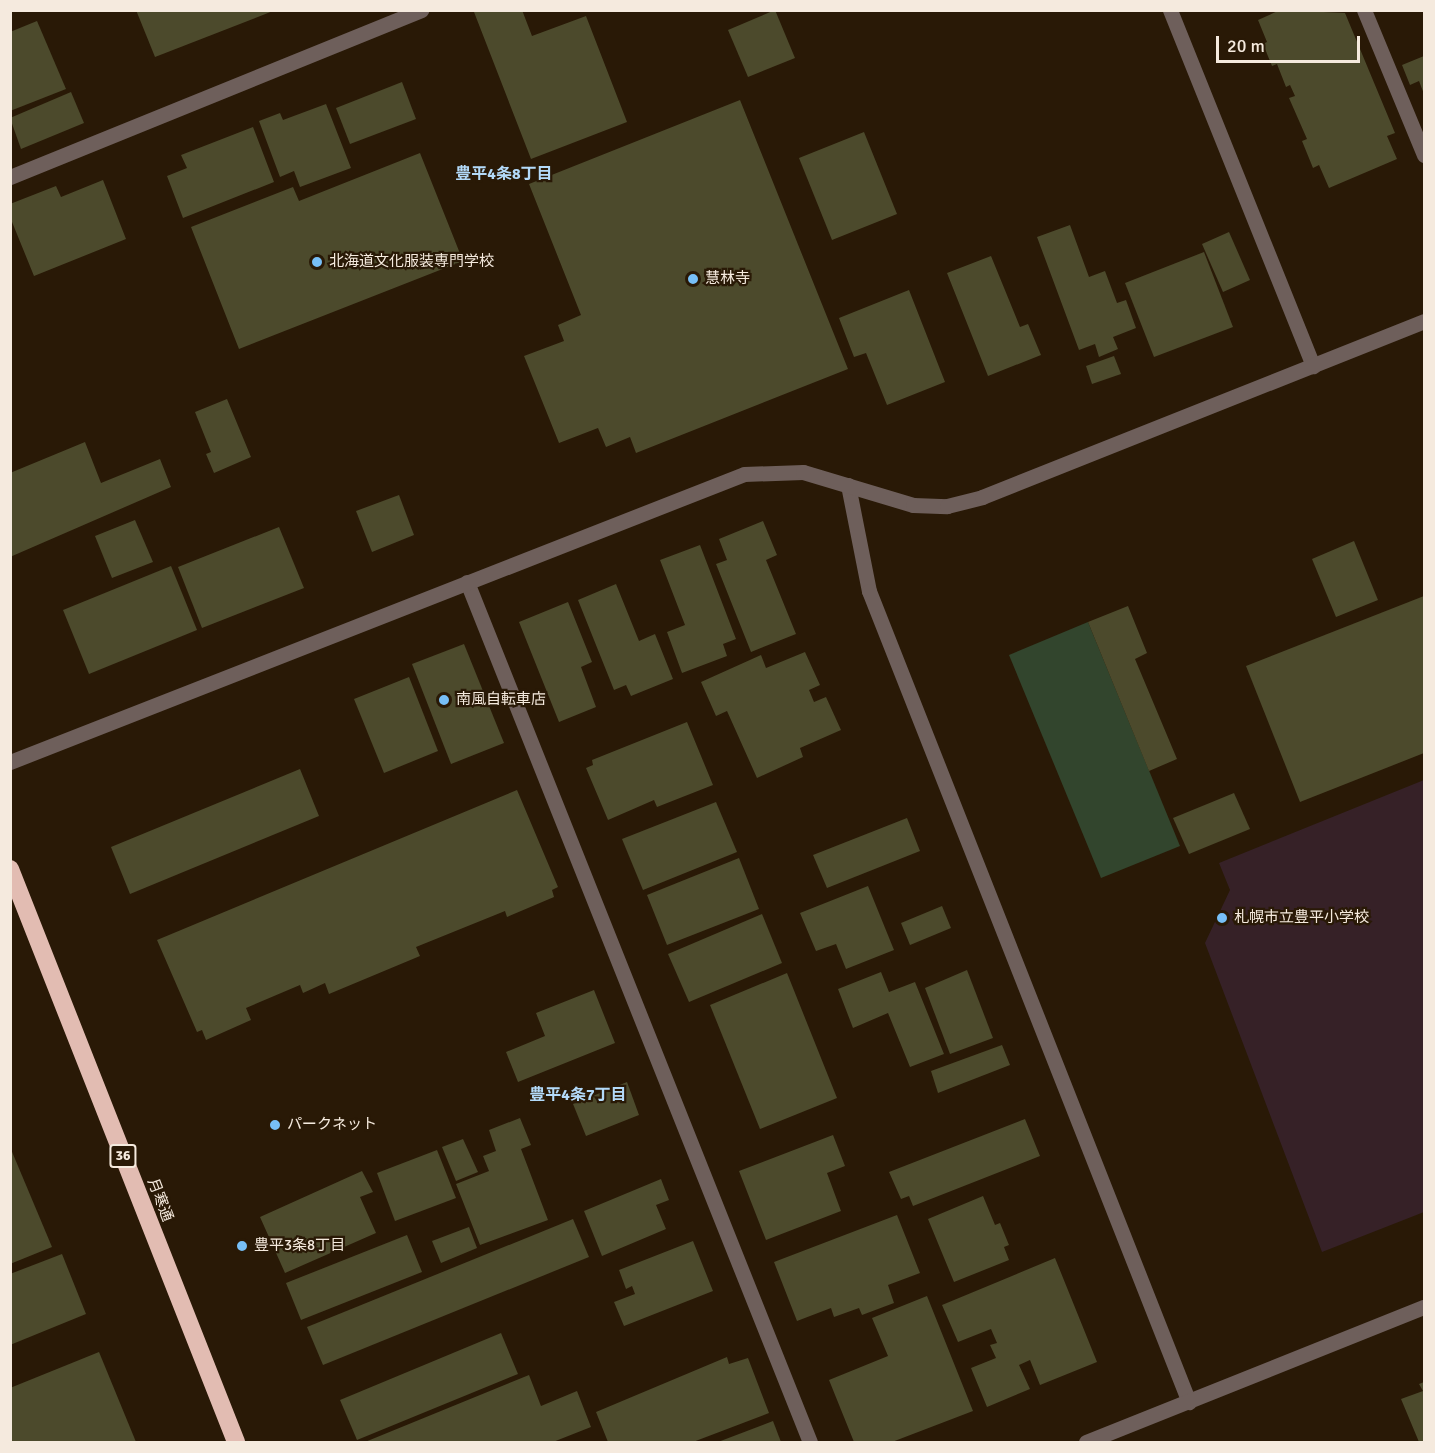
<!DOCTYPE html>
<html>
<head>
<meta charset="utf-8">
<style>
	body { margin:0 }
	#map { position:relative; width:1435px; height:1453px; overflow:hidden; background:#291906; font-family:Signika,"Noto Sans JP",sans-serif }
	div>[style] { position:absolute }
	.green>* { inset:0; background:#362127 }
	.water>* { inset:0; background:#32452d }
	.building>* { inset:0; background:#4c4a2c }
	.minor>* { height:15px; margin:-7.5px; padding:0 7.5px; transform-origin:7.5px; border-radius:7.5px; background:#6e5f5b }
	.highway>* { height:18px; margin:-9px; padding:0 9px; transform-origin:9px; border-radius:9px; background:#e2bcb2 }
	.dots>* { width:16px; height:16px; translate:-50% -50%; box-sizing:border-box; border:3px solid #291906; border-radius:50% }
	span { translate:-50% -50%; white-space:nowrap; text-align:center; line-height:1.15; -webkit-text-stroke:4.5px #291906; paint-order:stroke }
	.shield-label span { padding:2px 4px; background:#291906; border:2px solid; border-radius:4px; -webkit-text-stroke-width:0 }
	.shield-label { font-size:14px; color:#f5eade; font-weight:700 }
	.poi-label { font-size:15px; color:#f5eade }
	.left { translate:0 -50%; text-align:left }
	.street-label { font-size:15px; color:#f5eade }
	.neighbourhood-label { font-size:16px; color:#b3daf9; font-weight:700 }
	.frame { position:absolute; inset:0; border:12px solid #f5eade; pointer-events:none }
	.scale { position:absolute; left:1216px; top:36px; width:144px; height:27px; box-sizing:border-box; border:3px solid #f5eade; border-top:0; padding-left:8px; font-size:18px; line-height:21px; white-space:nowrap; color:#f5eade; -webkit-text-stroke:4px #291906; paint-order:stroke }
</style>
</head>
<body>
<div id="map">
	<div class="green">
		<div style="clip-path:polygon(1424px 780px,1424px 1212px,1322px 1252px,1205px 943px,1230px 890px,1219px 863px)"></div>
	</div>
	<div class="water">
		<div style="clip-path:polygon(1088px 622px,1180px 846px,1101px 878px,1009px 655px)"></div>
	</div>
	<div class="building">
		<div style="clip-path:polygon(136px 10px,273px 10px,273px 11px,155px 57px)"></div>
		<div style="clip-path:polygon(479px 10px,522px 10px,532px 36px,586px 16px,627px 122px,531px 159px,474px 12px)"></div>
		<div style="clip-path:polygon(775px 10px,795px 58px,748px 77px,728px 30px)"></div>
		<div style="clip-path:polygon(1280px 10px,1345px 13px,1395px 133px,1387px 136px,1397px 159px,1329px 188px,1319px 165px,1313px 168px,1302px 141px,1307px 139px,1289px 98px,1295px 96px,1290px 85px,1286px 87px,1277px 64px,1272px 66px,1263px 44px,1267px 42px,1258px 20px)"></div>
		<div style="clip-path:polygon(37px 21px,66px 89px,10px 111px,10px 32px)"></div>
		<div style="clip-path:polygon(1424px 56px,1424px 94px,1419px 81px,1410px 85px,1402px 65px)"></div>
		<div style="clip-path:polygon(402px 82px,416px 119px,350px 144px,336px 108px)"></div>
		<div style="clip-path:polygon(71px 92px,84px 123px,21px 149px,10px 118px)"></div>
		<div style="clip-path:polygon(740px 100px,848px 369px,636px 453px,630px 437px,606px 447px,598px 428px,559px 443px,524px 356px,564px 341px,558px 325px,581px 315px,529px 184px)"></div>
		<div style="clip-path:polygon(326px 104px,351px 168px,300px 187px,294px 171px,280px 177px,259px 121px,280px 113px,283px 120px)"></div>
		<div style="clip-path:polygon(253px 127px,274px 182px,183px 218px,167px 176px,187px 168px,181px 155px)"></div>
		<div style="clip-path:polygon(864px 132px,897px 214px,832px 240px,799px 158px)"></div>
		<div style="clip-path:polygon(420px 153px,463px 261px,239px 349px,191px 227px,293px 187px,299px 201px)"></div>
		<div style="clip-path:polygon(103px 180px,126px 239px,34px 276px,10px 217px,10px 204px,56px 186px,61px 197px)"></div>
		<div style="clip-path:polygon(1070px 225px,1089px 277px,1105px 271px,1117px 303px,1126px 300px,1136px 328px,1113px 337px,1118px 349px,1099px 357px,1095px 344px,1079px 350px,1037px 237px)"></div>
		<div style="clip-path:polygon(1229px 232px,1250px 280px,1223px 292px,1202px 244px)"></div>
		<div style="clip-path:polygon(1204px 252px,1233px 327px,1154px 357px,1125px 283px)"></div>
		<div style="clip-path:polygon(991px 256px,1020px 327px,1028px 324px,1041px 355px,988px 376px,947px 273px)"></div>
		<div style="clip-path:polygon(909px 290px,945px 382px,887px 405px,866px 353px,854px 357px,839px 318px)"></div>
		<div style="clip-path:polygon(1114px 356px,1121px 374px,1092px 384px,1086px 366px)"></div>
		<div style="clip-path:polygon(227px 399px,251px 457px,214px 473px,206px 454px,211px 452px,195px 412px)"></div>
		<div style="clip-path:polygon(85px 442px,101px 483px,160px 459px,171px 487px,10px 557px,10px 473px)"></div>
		<div style="clip-path:polygon(399px 495px,414px 535px,372px 552px,356px 511px)"></div>
		<div style="clip-path:polygon(135px 520px,153px 562px,112px 578px,95px 536px)"></div>
		<div style="clip-path:polygon(763px 521px,777px 555px,766px 560px,796px 634px,751px 652px,716px 564px,727px 560px,719px 539px)"></div>
		<div style="clip-path:polygon(279px 527px,304px 588px,202px 628px,178px 567px)"></div>
		<div style="clip-path:polygon(1354px 541px,1378px 600px,1336px 617px,1312px 559px)"></div>
		<div style="clip-path:polygon(700px 545px,736px 639px,723px 644px,727px 656px,682px 673px,667px 632px,685px 625px,660px 560px)"></div>
		<div style="clip-path:polygon(171px 566px,197px 630px,89px 674px,63px 610px)"></div>
		<div style="clip-path:polygon(616px 584px,639px 641px,655px 634px,673px 679px,631px 696px,626px 685px,614px 690px,578px 600px)"></div>
		<div style="clip-path:polygon(1424px 596px,1424px 753px,1300px 802px,1246px 666px)"></div>
		<div style="clip-path:polygon(568px 602px,592px 662px,581px 667px,596px 707px,559px 722px,519px 622px)"></div>
		<div style="clip-path:polygon(1128px 606px,1147px 653px,1135px 659px,1177px 759px,1149px 771px,1088px 622px)"></div>
		<div style="clip-path:polygon(464px 644px,504px 743px,451px 764px,412px 664px)"></div>
		<div style="clip-path:polygon(805px 652px,820px 685px,809px 690px,814px 702px,826px 697px,841px 730px,800px 748px,803px 757px,757px 778px,727px 711px,716px 716px,701px 682px,761px 655px,766px 668px)"></div>
		<div style="clip-path:polygon(409px 677px,438px 751px,384px 773px,354px 699px)"></div>
		<div style="clip-path:polygon(687px 722px,713px 785px,657px 807px,654px 800px,608px 820px,586px 768px,593px 765px,592px 760px)"></div>
		<div style="clip-path:polygon(300px 769px,319px 816px,130px 894px,111px 847px)"></div>
		<div style="clip-path:polygon(517px 790px,558px 887px,552px 890px,554px 897px,507px 917px,505px 911px,416px 947px,420px 956px,329px 994px,325px 983px,303px 993px,300px 985px,246px 1008px,251px 1020px,206px 1040px,202px 1030px,197px 1032px,157px 940px)"></div>
		<div style="clip-path:polygon(1234px 793px,1250px 829px,1189px 854px,1173px 818px)"></div>
		<div style="clip-path:polygon(716px 802px,737px 852px,643px 890px,622px 839px)"></div>
		<div style="clip-path:polygon(907px 818px,920px 851px,827px 888px,813px 855px)"></div>
		<div style="clip-path:polygon(739px 858px,759px 909px,667px 945px,647px 895px)"></div>
		<div style="clip-path:polygon(868px 886px,894px 950px,846px 969px,836px 944px,816px 951px,800px 913px)"></div>
		<div style="clip-path:polygon(942px 906px,951px 928px,910px 945px,901px 923px)"></div>
		<div style="clip-path:polygon(762px 914px,782px 963px,689px 1002px,668px 954px)"></div>
		<div style="clip-path:polygon(967px 970px,993px 1038px,950px 1054px,925px 988px)"></div>
		<div style="clip-path:polygon(881px 972px,889px 992px,915px 982px,944px 1054px,910px 1067px,888px 1013px,853px 1028px,838px 989px)"></div>
		<div style="clip-path:polygon(787px 973px,837px 1098px,760px 1129px,710px 1005px)"></div>
		<div style="clip-path:polygon(594px 990px,615px 1043px,518px 1082px,506px 1052px,545px 1036px,536px 1013px)"></div>
		<div style="clip-path:polygon(1002px 1045px,1010px 1065px,938px 1093px,931px 1071px)"></div>
		<div style="clip-path:polygon(627px 1082px,639px 1115px,586px 1136px,573px 1104px)"></div>
		<div style="clip-path:polygon(520px 1118px,531px 1145px,521px 1149px,548px 1220px,480px 1245px,456px 1184px,489px 1171px,483px 1156px,496px 1151px,489px 1130px)"></div>
		<div style="clip-path:polygon(1025px 1119px,1040px 1156px,913px 1206px,909px 1196px,901px 1199px,889px 1172px)"></div>
		<div style="clip-path:polygon(833px 1135px,845px 1166px,827px 1173px,841px 1211px,766px 1240px,739px 1171px)"></div>
		<div style="clip-path:polygon(463px 1139px,478px 1172px,456px 1181px,442px 1147px)"></div>
		<div style="clip-path:polygon(10px 1147px,52px 1247px,10px 1264px)"></div>
		<div style="clip-path:polygon(437px 1150px,456px 1198px,395px 1221px,377px 1173px)"></div>
		<div style="clip-path:polygon(362px 1171px,373px 1192px,360px 1197px,376px 1233px,285px 1273px,260px 1217px)"></div>
		<div style="clip-path:polygon(661px 1179px,669px 1200px,656px 1205px,666px 1229px,602px 1256px,584px 1211px)"></div>
		<div style="clip-path:polygon(983px 1196px,995px 1225px,1000px 1223px,1009px 1245px,1004px 1247px,1009px 1260px,954px 1282px,928px 1219px)"></div>
		<div style="clip-path:polygon(897px 1215px,920px 1273px,888px 1285px,894px 1303px,862px 1315px,859px 1308px,834px 1317px,831px 1308px,797px 1321px,774px 1262px)"></div>
		<div style="clip-path:polygon(573px 1219px,589px 1257px,323px 1365px,307px 1327px)"></div>
		<div style="clip-path:polygon(469px 1227px,477px 1248px,441px 1263px,432px 1241px)"></div>
		<div style="clip-path:polygon(407px 1235px,422px 1272px,301px 1320px,286px 1283px)"></div>
		<div style="clip-path:polygon(693px 1241px,713px 1291px,624px 1326px,614px 1302px,635px 1294px,632px 1286px,626px 1289px,619px 1270px)"></div>
		<div style="clip-path:polygon(62px 1254px,86px 1314px,10px 1345px,10px 1274px)"></div>
		<div style="clip-path:polygon(1055px 1258px,1097px 1362px,1040px 1385px,1030px 1360px,1019px 1365px,1030px 1389px,987px 1407px,971px 1368px,996px 1358px,990px 1345px,997px 1343px,991px 1329px,958px 1342px,942px 1305px)"></div>
		<div style="clip-path:polygon(927px 1296px,973px 1411px,892px 1442px,854px 1442px,829px 1380px,888px 1356px,872px 1318px)"></div>
		<div style="clip-path:polygon(501px 1333px,518px 1374px,357px 1440px,340px 1400px)"></div>
		<div style="clip-path:polygon(99px 1352px,136px 1442px,10px 1442px,10px 1388px)"></div>
		<div style="clip-path:polygon(727px 1357px,729px 1364px,748px 1358px,769px 1413px,693px 1442px,608px 1442px,596px 1412px)"></div>
		<div style="clip-path:polygon(529px 1375px,541px 1406px,577px 1391px,591px 1427px,553px 1442px,365px 1442px)"></div>
		<div style="clip-path:polygon(1424px 1382px,1424px 1442px,1419px 1442px,1401px 1399px,1423px 1391px,1419px 1384px)"></div>
		<div style="clip-path:polygon(773px 1421px,781px 1442px,718px 1442px)"></div>
	</div>
	<div class="minor">
		<div style="left:1170px;top:10px;width:384px;rotate:68.1deg"></div>
		<div style="left:1364px;top:10px;width:157px;rotate:67.5deg"></div>
		<div style="left:10px;top:177px;width:444px;rotate:-22.1deg"></div>
		<div style="left:848px;top:485px;width:108px;rotate:78.8deg"></div>
		<div style="left:869px;top:591px;width:872px;rotate:68.47deg"></div>
		<div style="left:467px;top:582px;width:926px;rotate:68.26deg"></div>
		<div style="left:10px;top:762px;width:788px;rotate:-21.42deg"></div>
		<div style="left:744px;top:474px;width:59px;rotate:-1.9deg"></div>
		<div style="left:803px;top:472px;width:115px;rotate:16.7deg"></div>
		<div style="left:913px;top:505px;width:34px;rotate:2deg"></div>
		<div style="left:947px;top:506px;width:36px;rotate:-14deg"></div>
		<div style="left:982px;top:497px;width:476px;rotate:-21.7deg"></div>
		<div style="left:1086px;top:1442px;width:364px;rotate:-21.8deg"></div>
	</div>
	<div class="highway">
		<div style="left:10px;top:869px;width:616px;rotate:68.47deg"></div>
	</div>
	<div class="dots">
		<div style="left:317px;top:262px;background:#77bff7"></div>
		<div style="left:693px;top:279px;background:#77bff7"></div>
		<div style="left:444px;top:700px;background:#77bff7"></div>
		<div style="left:1222px;top:918px;background:#77bff7"></div>
		<div style="left:275px;top:1125px;background:#77bff7"></div>
		<div style="left:242px;top:1246px;background:#77bff7"></div>
	</div>
	<div class="shield-label">
		<span style="left:123px;top:1156px">36</span>
	</div>
	<div class="poi-label">
		<span class="left" style="left:329px;top:262px">北海道文化服装専門学校</span>
		<span class="left" style="left:705px;top:279px">慧林寺</span>
		<span class="left" style="left:456px;top:700px">南風自転車店</span>
		<span class="left" style="left:1234px;top:918px">札幌市立豊平小学校</span>
		<span class="left" style="left:287px;top:1125px">パークネット</span>
		<span class="left" style="left:254px;top:1246px">豊平3条8丁目</span>
	</div>
	<div class="street-label">
		<span style="left:160px;top:1200px;rotate:69deg">月寒通</span>
	</div>
	<div class="neighbourhood-label">
		<span style="left:504px;top:174px">豊平4条8丁目</span>
		<span style="left:578px;top:1095px">豊平4条7丁目</span>
	</div>
	<div class="frame"></div>
	<div class="scale">20 m</div>
</div>
</body>
</html>
